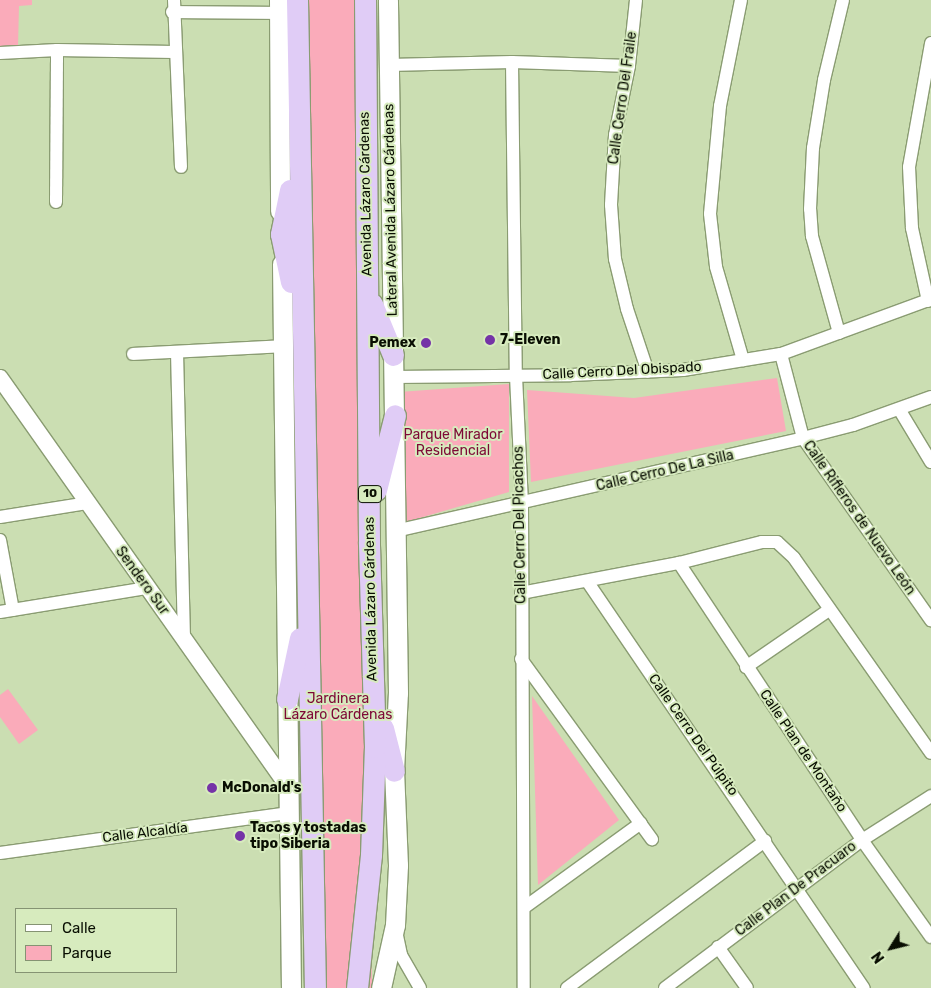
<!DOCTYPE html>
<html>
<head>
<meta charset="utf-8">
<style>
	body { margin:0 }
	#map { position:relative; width:931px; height:988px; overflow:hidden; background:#cbdeb2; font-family:Rubik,sans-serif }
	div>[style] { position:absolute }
	.green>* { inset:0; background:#faabba }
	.roads { filter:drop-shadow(1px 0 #8a9c72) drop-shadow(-1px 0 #8a9c72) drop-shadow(0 1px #8a9c72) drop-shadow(0 -1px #8a9c72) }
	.minor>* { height:12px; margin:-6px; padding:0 6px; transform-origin:6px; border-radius:6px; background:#fff }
	.tertiary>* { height:16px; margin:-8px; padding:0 8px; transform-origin:8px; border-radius:8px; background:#fff }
	.secondary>* { height:19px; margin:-9.5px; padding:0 9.5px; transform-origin:9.5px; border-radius:9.5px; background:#fff }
	.trunk>* { height:21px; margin:-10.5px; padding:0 10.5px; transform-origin:10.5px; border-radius:10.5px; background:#e0ccf6 }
	.dots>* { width:14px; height:14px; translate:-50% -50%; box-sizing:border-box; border:2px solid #d7ebbe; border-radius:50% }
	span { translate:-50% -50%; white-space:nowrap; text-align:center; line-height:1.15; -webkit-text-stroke:4px #d7ebbe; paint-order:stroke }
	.shield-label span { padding:1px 4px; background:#d7ebbe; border:1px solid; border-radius:4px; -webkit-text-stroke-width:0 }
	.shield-label { font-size:12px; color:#090e02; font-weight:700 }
	.street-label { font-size:14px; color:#090e02 }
	.poi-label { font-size:14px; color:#090e02; font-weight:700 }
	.left { translate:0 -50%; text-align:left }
	.right { translate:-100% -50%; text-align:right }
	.park-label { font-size:14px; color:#7e0936 }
	.legend { position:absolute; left:15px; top:908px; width:162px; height:65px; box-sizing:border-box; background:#d7ebbe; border:1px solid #859373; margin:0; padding:6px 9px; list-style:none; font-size:15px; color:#090e02 }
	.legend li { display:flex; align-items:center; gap:10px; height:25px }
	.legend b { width:25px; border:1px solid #859373 }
	.north { position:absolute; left:866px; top:923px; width:50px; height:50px; -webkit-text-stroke:4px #d7ebbe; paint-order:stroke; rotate:234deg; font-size:14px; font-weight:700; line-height:20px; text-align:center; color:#090e02 }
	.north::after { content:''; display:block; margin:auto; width:18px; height:22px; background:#090e02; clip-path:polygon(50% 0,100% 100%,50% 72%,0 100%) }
</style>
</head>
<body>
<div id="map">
	<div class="green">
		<div style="clip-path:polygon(0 0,32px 0,32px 5px,19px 6px,18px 47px,0 47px)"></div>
		<div style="clip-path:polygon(296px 0,358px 0,372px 988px,309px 988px)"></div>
		<div style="clip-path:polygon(777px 378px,786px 431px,531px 482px,527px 390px,634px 398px)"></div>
		<div style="clip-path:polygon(509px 384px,509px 492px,399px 524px,399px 392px)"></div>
		<div style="clip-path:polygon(8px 689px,38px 730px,19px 744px,0 717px,0 695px)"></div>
		<div style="clip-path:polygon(532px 696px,619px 820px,538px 885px)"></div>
	</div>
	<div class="roads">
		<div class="minor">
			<div style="left:174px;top:0;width:167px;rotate:87.6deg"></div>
			<div style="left:636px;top:0;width:66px;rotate:96.1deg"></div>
			<div style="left:629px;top:66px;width:70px;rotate:101.5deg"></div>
			<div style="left:615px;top:135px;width:70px;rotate:93.3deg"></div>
			<div style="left:611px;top:205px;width:54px;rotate:85.8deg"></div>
			<div style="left:615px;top:259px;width:51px;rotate:76.5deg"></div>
			<div style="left:627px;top:309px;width:66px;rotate:71.6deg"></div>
			<div style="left:741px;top:0;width:108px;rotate:101.2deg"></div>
			<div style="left:720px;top:106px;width:108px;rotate:95.3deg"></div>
			<div style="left:710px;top:214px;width:53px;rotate:83.5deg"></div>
			<div style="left:716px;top:267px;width:97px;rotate:73.8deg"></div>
			<div style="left:172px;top:12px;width:107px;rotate:0.5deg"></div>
			<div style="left:0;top:53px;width:57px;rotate:-3deg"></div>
			<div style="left:57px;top:50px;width:117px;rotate:1deg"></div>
			<div style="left:512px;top:62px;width:314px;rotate:89.3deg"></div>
			<div style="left:516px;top:376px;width:127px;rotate:87.3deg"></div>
			<div style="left:522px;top:503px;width:485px;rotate:89.8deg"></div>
			<div style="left:389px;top:65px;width:123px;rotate:-1.4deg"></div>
			<div style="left:512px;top:62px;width:117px;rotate:2deg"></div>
			<div style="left:56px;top:202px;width:152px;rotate:-89.6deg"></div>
			<div style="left:928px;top:301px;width:75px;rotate:-102.4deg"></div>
			<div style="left:912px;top:228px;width:61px;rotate:-92.8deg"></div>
			<div style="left:909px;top:167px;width:126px;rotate:-79.9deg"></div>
			<div style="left:839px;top:333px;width:101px;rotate:-105.6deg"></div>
			<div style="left:812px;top:236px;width:27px;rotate:-94deg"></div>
			<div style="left:810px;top:209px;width:61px;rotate:-87.2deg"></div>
			<div style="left:813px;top:148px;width:69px;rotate:-80.8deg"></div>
			<div style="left:824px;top:80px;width:82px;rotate:-76.6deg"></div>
			<div style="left:177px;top:352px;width:286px;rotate:88.6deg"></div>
			<div style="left:133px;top:354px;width:152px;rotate:-3deg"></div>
			<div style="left:781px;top:354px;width:87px;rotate:75.3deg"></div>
			<div style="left:803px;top:438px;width:223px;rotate:54.9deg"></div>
			<div style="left:393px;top:377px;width:178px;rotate:-0.6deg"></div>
			<div style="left:571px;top:375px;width:112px;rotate:-2.6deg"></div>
			<div style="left:683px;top:370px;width:99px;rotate:-9.3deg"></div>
			<div style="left:781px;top:354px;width:160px;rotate:-20.1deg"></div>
			<div style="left:899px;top:409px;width:62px;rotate:58.9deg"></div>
			<div style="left:0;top:517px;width:88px;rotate:-9.1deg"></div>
			<div style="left:395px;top:531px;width:418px;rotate:-12.8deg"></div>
			<div style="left:803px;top:438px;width:52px;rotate:-14.6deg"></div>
			<div style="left:853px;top:425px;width:83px;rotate:-19.7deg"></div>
			<div style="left:0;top:540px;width:71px;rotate:79.5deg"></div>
			<div style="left:679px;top:563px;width:332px;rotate:56.5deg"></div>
			<div style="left:862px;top:840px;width:119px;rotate:54.6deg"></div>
			<div style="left:587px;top:581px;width:492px;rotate:55.8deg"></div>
			<div style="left:521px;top:593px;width:161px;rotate:-10.8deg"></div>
			<div style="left:679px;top:563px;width:86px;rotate:-14.2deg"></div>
			<div style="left:762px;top:542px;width:15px"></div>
			<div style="left:777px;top:542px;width:23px;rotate:43deg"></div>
			<div style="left:794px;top:558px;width:238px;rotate:54.9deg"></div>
			<div style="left:0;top:612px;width:148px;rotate:-9.3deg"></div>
			<div style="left:521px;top:659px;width:223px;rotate:54deg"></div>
			<div style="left:746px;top:667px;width:101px;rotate:-34.5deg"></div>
			<div style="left:0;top:853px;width:292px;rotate:-7.9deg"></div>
			<div style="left:525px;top:907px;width:143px;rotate:-35.9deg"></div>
			<div style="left:396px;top:931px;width:25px;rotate:78deg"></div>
			<div style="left:401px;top:955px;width:38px;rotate:60deg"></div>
			<div style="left:718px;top:947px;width:50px;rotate:54.7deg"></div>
			<div style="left:567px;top:988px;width:247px;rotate:-36.6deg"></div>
			<div style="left:665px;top:988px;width:246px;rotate:-36.9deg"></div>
			<div style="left:862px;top:840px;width:82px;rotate:-32.5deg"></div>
		</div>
		<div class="tertiary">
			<div style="left:0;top:378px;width:496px;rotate:54.8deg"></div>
		</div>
		<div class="secondary">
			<div style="left:279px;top:0;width:211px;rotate:89.7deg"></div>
			<div style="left:282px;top:264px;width:724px;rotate:89.29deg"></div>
			<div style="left:381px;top:988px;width:65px;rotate:-77.5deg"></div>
			<div style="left:395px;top:925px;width:60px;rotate:-87.1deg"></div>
			<div style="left:398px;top:865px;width:94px;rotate:-92.4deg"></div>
			<div style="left:394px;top:771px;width:78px;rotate:-87.1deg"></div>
			<div style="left:398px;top:693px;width:693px;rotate:-90.83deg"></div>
		</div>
		<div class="trunk">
			<div style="left:297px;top:0;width:988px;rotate:88.96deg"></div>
			<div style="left:290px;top:190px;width:45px;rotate:101.6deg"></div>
			<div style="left:281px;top:234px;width:49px;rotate:78.2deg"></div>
			<div style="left:372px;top:304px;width:55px;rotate:67.6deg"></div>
			<div style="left:376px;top:490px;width:77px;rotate:-75.8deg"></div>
			<div style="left:287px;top:699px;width:62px;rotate:-78deg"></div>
			<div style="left:383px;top:728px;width:44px;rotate:75.7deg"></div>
			<div style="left:357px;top:988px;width:134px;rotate:-84deg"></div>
			<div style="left:371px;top:855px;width:108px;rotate:-87.9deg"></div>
			<div style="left:375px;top:747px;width:206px;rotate:-91.7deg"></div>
			<div style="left:369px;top:541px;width:541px;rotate:-90.42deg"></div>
		</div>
	</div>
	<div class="dots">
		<div style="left:490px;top:340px;background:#7533a7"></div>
		<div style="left:426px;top:343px;background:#7533a7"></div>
		<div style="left:212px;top:788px;background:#7533a7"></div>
		<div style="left:240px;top:836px;background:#7533a7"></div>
	</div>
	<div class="shield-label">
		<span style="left:370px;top:494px">10</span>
	</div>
	<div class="street-label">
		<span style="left:623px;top:98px;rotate:-82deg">Calle Cerro Del Fraile</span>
		<span style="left:366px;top:194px;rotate:-91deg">Avenida Lázaro Cárdenas</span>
		<span style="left:391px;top:210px;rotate:-91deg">Lateral Avenida Lázaro Cárdenas</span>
		<span style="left:622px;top:371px;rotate:-3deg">Calle Cerro Del Obispado</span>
		<span style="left:665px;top:471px;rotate:-13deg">Calle Cerro De La Silla</span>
		<span style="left:859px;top:518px;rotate:55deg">Calle Rifleros de Nuevo León</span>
		<span style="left:520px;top:525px;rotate:-91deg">Calle Cerro Del Picachos</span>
		<span style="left:142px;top:581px;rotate:54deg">Sendero Sur</span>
		<span style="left:371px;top:599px;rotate:-91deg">Avenida Lázaro Cárdenas</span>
		<span style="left:693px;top:735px;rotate:55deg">Calle Cerro Del Púlpito</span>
		<span style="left:803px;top:751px;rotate:56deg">Calle Plan de Montaño</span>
		<span style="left:145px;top:833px;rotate:-7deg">Calle Alcaldía</span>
		<span style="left:796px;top:889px;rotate:-37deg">Calle Plan De Pracuaro</span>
	</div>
	<div class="poi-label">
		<span class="left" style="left:500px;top:340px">7-Eleven</span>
		<span class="right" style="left:416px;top:343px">Pemex</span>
		<span class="left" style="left:222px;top:788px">McDonald's</span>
		<span class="left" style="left:250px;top:836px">Tacos y tostadas<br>tipo Siberia</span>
	</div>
	<div class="park-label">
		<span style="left:453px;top:443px">Parque Mirador<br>Residencial</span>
		<span style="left:338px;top:707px">Jardinera<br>Lázaro Cárdenas</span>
	</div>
	<ul class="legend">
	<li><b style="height:6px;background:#fff"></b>Calle</li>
	<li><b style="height:14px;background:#faabba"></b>Parque</li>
	</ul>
	<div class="north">N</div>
</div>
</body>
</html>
